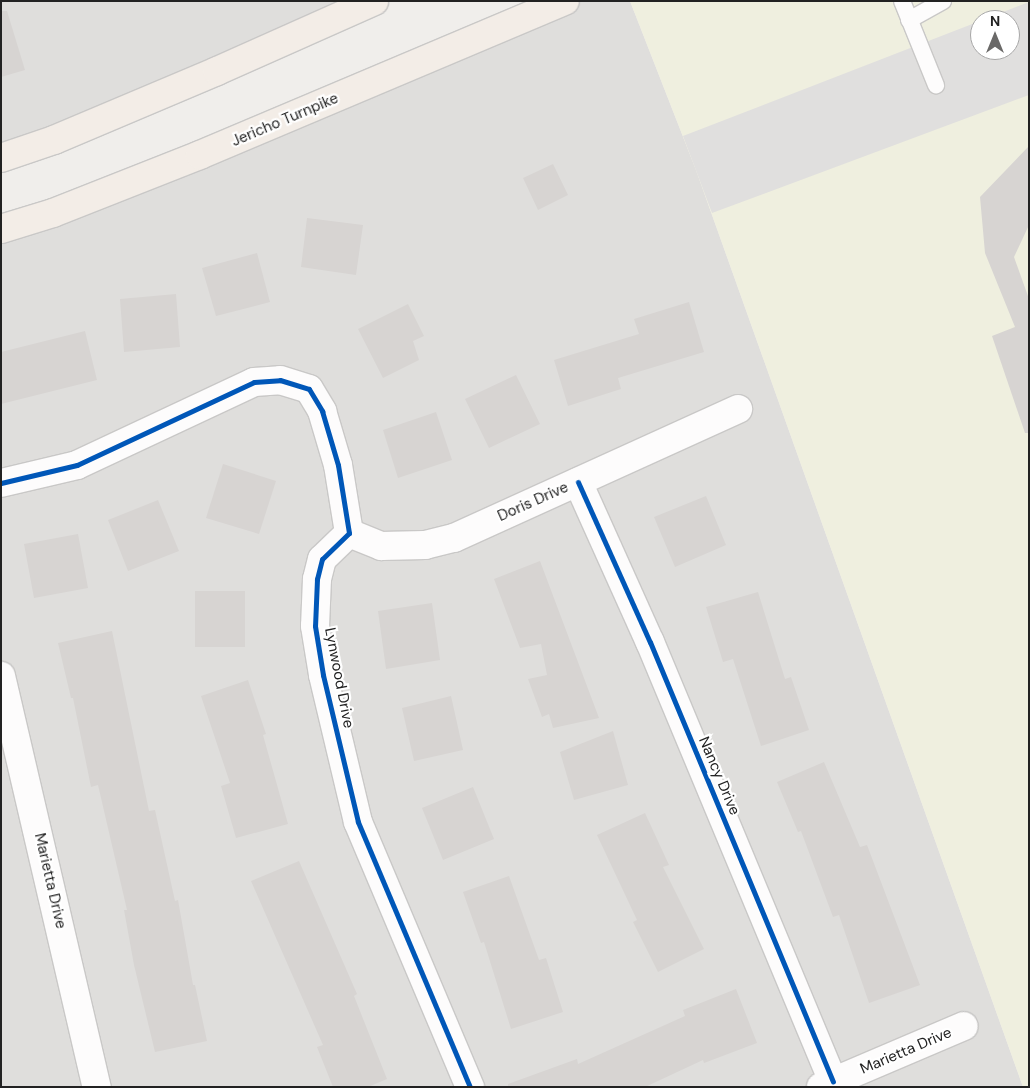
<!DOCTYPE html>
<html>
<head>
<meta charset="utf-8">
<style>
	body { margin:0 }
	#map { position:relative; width:1030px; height:1088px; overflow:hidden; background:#f0eeeb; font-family:"DM Sans",sans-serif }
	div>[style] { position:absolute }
	.residential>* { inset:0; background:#dfdedc }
	.farmland>* { inset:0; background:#efefdf }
	.parking>* { inset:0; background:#e0dfde }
	.building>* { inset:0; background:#d7d4d2 }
	.roads { filter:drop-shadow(1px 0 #c9c8c7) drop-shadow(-1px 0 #c9c8c7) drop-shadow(0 1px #c9c8c7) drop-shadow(0 -1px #c9c8c7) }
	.lane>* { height:16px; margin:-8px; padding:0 8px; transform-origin:8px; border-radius:8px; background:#fdfcfc }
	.street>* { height:28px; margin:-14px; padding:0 14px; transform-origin:14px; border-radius:14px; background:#fdfcfc }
	.primary>* { height:28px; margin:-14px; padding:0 14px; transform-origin:14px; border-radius:14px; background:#f3ede7 }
	.cycleway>* { height:5px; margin:-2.5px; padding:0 2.5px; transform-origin:2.5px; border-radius:2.5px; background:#0057b8 }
	span { translate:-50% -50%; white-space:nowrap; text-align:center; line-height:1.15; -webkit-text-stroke:4.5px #fff; paint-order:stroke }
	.street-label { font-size:15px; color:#222 }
	.frame { position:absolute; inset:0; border:2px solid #222; pointer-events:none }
	.north { position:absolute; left:970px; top:10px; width:50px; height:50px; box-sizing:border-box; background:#fff; border:1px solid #a7a7a7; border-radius:50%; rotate:0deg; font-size:14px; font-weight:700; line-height:20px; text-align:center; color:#222 }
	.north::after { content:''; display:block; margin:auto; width:18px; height:22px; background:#6a6968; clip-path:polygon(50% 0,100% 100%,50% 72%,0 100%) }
</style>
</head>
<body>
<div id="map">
	<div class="residential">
		<div style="clip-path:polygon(1px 1px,374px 1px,1px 158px)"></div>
		<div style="clip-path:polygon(565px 1px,630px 1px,696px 170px,1023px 1087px,1px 1087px,1px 229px)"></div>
	</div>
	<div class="farmland">
		<div style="clip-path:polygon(evenodd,630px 1px,1029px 1px,1029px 1087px,1023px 1087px,696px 170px,630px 1px,980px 20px,1010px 20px,1010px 50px,980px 50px,980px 20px)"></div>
	</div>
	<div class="parking">
		<div style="clip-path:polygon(1029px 2px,1029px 95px,712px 213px,683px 136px,980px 21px,980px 50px,1010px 50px,1010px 20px,982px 20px)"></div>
	</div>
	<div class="building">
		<div style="clip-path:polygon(1px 11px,7px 11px,25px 70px,1px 77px)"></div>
		<div style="clip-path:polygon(1029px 146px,1029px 225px,1014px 257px,1029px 299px,1029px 433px,1025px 433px,992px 336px,1015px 327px,985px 253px,980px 197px)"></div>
		<div style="clip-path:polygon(553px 164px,568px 195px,538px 210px,523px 178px)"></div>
		<div style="clip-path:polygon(307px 218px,363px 225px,356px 275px,301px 267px)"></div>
		<div style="clip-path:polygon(257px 253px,270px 302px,216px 316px,202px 268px)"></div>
		<div style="clip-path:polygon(176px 294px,180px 347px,124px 352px,120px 299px)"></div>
		<div style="clip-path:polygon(689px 302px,704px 352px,618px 378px,621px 389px,568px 406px,554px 360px,639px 334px,634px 319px)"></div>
		<div style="clip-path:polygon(408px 304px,424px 336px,413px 341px,419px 360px,383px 378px,358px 329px)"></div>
		<div style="clip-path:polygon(85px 331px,97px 380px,1px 404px,1px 352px)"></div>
		<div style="clip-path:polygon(516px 375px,540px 424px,489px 448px,465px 399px)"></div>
		<div style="clip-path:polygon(436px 412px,452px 460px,398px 478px,383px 430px)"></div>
		<div style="clip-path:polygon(223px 464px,276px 481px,259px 534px,206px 518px)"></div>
		<div style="clip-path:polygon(706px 496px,726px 545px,675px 567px,654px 517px)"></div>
		<div style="clip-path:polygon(158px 500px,179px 551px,128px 571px,108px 520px)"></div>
		<div style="clip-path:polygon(78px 534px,88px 588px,34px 598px,24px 544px)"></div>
		<div style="clip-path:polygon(540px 561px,599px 718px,553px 728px,549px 714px,542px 717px,528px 679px,547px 675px,541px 644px,520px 648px,494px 579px)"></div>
		<div style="clip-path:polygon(195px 591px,245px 591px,245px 647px,195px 647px)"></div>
		<div style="clip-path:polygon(758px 592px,785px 679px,791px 677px,809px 730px,761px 746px,733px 659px,723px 662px,706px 607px)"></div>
		<div style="clip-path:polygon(432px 603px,440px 660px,386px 669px,378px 611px)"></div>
		<div style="clip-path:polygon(112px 631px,149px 811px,155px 810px,175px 901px,178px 900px,193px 985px,195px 985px,207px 1041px,155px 1052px,134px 965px,124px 910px,127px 910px,98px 785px,91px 787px,73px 698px,71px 698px,58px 643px)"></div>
		<div style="clip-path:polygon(248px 680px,266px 734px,263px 735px,288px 824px,236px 838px,221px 786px,230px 783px,201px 696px)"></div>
		<div style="clip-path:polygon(451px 696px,463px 750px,414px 761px,402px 708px)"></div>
		<div style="clip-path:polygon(613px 731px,628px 785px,574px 800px,560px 752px)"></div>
		<div style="clip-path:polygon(824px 762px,860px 847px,867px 845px,920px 985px,869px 1003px,839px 915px,833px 917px,801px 831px,798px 832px,777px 782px)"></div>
		<div style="clip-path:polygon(473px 787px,494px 839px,443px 860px,422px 808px)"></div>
		<div style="clip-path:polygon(645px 813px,669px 865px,663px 867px,704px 949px,658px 972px,633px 922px,637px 920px,597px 835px)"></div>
		<div style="clip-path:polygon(299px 861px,357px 994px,354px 996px,387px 1079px,368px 1087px,333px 1087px,317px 1047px,323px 1045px,251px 881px)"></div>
		<div style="clip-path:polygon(509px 876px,539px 960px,546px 958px,563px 1012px,511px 1029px,484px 942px,481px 943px,463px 892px)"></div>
		<div style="clip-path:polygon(736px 989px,757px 1043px,704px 1063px,703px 1060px,645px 1087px,508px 1087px,508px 1084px,577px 1059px,578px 1064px,685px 1016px,683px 1010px)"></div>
	</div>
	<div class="roads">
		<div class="lane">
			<div style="left:902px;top:1px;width:91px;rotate:68deg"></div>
			<div style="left:909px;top:20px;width:39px;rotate:-29deg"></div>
		</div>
		<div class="street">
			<div style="left:578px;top:482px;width:175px;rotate:65.8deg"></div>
			<div style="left:650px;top:642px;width:476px;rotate:67.4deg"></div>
			<div style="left:1px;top:483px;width:78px;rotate:-13.3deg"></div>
			<div style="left:77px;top:465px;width:195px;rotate:-25.1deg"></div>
			<div style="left:254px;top:382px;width:26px;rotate:-4deg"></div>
			<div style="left:280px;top:380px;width:30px;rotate:17deg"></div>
			<div style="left:309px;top:389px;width:26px;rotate:59deg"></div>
			<div style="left:322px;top:411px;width:56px;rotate:73.5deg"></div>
			<div style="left:338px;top:465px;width:69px;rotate:80.8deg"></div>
			<div style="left:349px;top:533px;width:37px;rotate:136deg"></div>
			<div style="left:322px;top:559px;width:21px;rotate:104deg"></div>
			<div style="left:317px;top:579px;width:47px;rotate:92.4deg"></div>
			<div style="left:315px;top:626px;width:50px;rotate:80.7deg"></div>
			<div style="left:323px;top:675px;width:151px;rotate:76.6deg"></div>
			<div style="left:358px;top:822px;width:288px;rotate:67.1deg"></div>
			<div style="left:349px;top:533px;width:35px;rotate:22deg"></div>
			<div style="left:381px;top:546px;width:44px;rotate:-1.3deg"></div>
			<div style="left:425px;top:545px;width:30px;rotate:-14deg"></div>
			<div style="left:454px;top:538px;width:312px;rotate:-24.4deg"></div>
			<div style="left:1px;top:676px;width:422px;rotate:76.9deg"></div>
			<div style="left:821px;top:1087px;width:155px;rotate:-23.1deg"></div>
		</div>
		<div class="primary">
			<div style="left:1px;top:158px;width:56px;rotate:-18.8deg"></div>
			<div style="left:54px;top:140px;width:177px;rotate:-22.9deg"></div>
			<div style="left:217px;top:71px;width:172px;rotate:-24deg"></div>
			<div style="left:1px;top:229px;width:54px;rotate:-17.1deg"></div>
			<div style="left:53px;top:213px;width:158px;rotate:-21.5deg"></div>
			<div style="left:200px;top:155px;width:396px;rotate:-22.9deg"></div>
		</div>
	</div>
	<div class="cycleway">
		<div style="left:578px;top:482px;width:175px;rotate:65.8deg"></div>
		<div style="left:650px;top:642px;width:476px;rotate:67.4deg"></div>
		<div style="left:1px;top:483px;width:78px;rotate:-13.3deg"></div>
		<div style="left:77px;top:465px;width:195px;rotate:-25.1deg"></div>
		<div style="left:254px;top:382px;width:26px;rotate:-4deg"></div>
		<div style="left:280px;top:380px;width:30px;rotate:17deg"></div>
		<div style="left:309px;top:389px;width:26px;rotate:59deg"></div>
		<div style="left:322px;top:411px;width:56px;rotate:73.5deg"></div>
		<div style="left:338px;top:465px;width:69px;rotate:80.8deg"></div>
		<div style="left:349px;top:533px;width:37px;rotate:136deg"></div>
		<div style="left:322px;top:559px;width:21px;rotate:104deg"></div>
		<div style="left:317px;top:579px;width:47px;rotate:92.4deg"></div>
		<div style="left:315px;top:626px;width:50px;rotate:80.7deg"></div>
		<div style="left:323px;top:675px;width:151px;rotate:76.6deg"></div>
		<div style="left:358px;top:822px;width:288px;rotate:67.1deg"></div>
	</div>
	<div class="street-label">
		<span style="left:285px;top:120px;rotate:-23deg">Jericho Turnpike</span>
		<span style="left:533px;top:502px;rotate:-24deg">Doris Drive</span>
		<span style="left:339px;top:678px;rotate:79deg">Lynwood Drive</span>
		<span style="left:719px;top:776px;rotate:67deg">Nancy Drive</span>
		<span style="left:50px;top:881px;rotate:77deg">Marietta Drive</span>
		<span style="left:906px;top:1051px;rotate:-23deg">Marietta Drive</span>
	</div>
	<div class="frame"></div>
	<div class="north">N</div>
</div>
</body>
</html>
